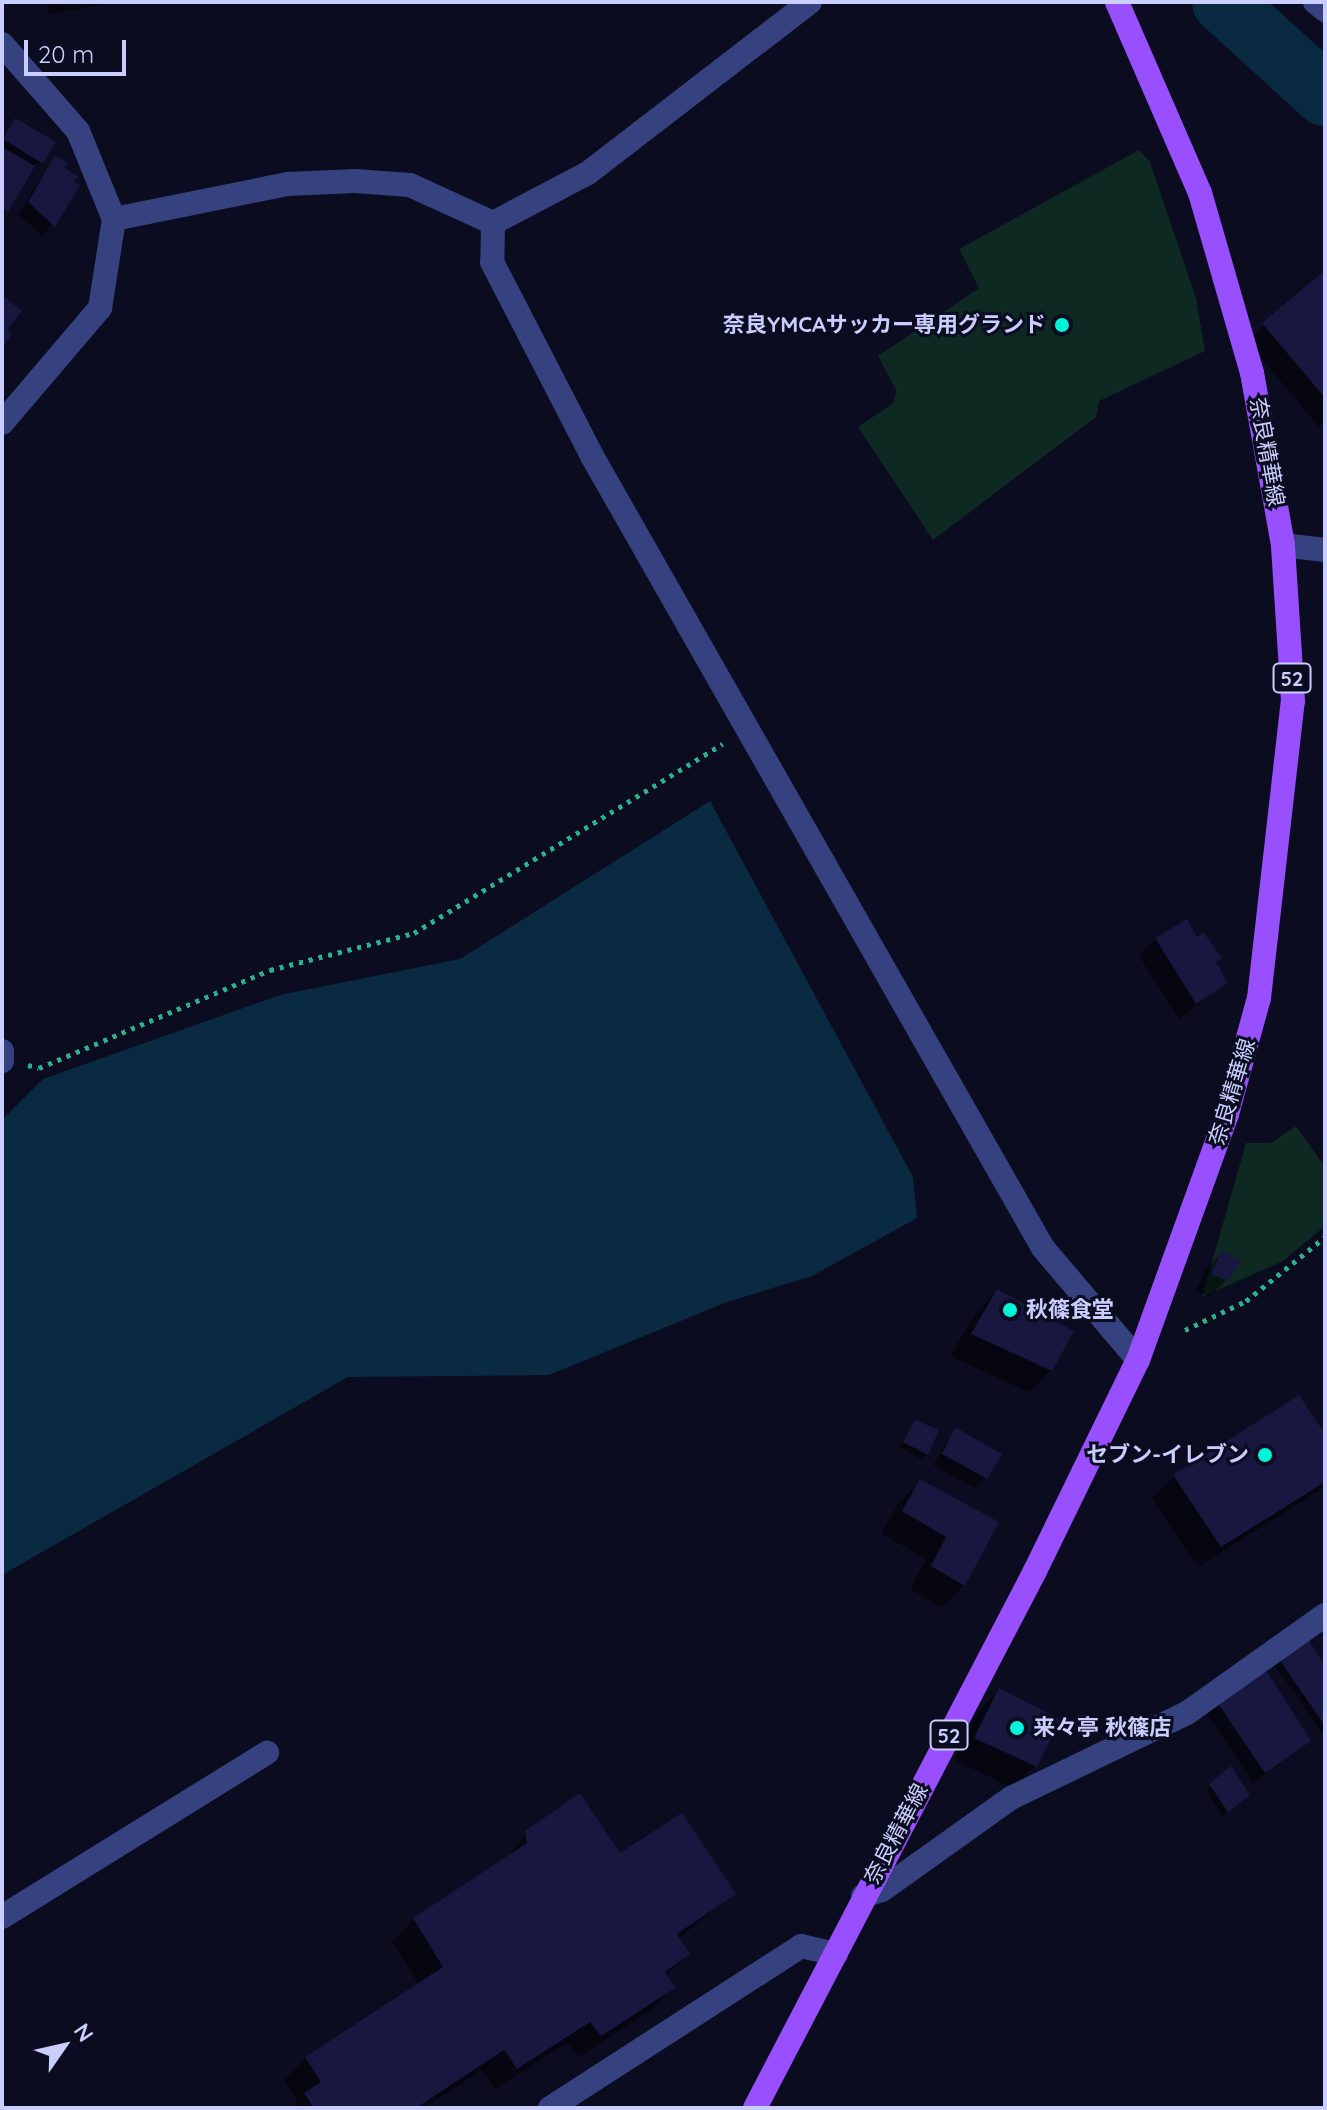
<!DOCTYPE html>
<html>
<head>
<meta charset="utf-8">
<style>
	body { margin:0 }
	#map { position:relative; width:1327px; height:2110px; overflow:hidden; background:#0b0c1f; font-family:Quicksand,"Noto Sans JP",sans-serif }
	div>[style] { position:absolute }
	.green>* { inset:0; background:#0e2922 }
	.water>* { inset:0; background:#092a40 }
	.shadow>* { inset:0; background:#0007 }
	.river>* { height:62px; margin:-31px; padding:0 31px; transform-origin:31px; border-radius:31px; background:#092a40 }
	.building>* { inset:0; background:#171740 }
	.path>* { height:5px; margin-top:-2.5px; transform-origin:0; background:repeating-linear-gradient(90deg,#29b38d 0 4px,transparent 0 10px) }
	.minor>* { height:24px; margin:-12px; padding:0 12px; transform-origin:12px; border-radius:12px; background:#35427f }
	.major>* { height:24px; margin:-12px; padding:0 12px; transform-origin:12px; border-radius:12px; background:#9850ff }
	.dots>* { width:22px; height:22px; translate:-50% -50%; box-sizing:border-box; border:4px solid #0b0c1f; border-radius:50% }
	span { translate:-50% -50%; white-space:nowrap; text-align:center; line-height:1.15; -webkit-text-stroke:6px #0b0c1f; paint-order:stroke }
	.shield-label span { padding:2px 6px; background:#0b0c1f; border:2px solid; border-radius:6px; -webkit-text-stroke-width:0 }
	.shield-label { font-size:20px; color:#c9ceff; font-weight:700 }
	.poi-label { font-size:22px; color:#c9ceff; font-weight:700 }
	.right { translate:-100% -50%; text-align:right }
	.left { translate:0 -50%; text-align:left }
	.street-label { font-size:22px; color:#c9ceff }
	.frame { position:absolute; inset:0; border:4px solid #c9ceff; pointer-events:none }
	.north { position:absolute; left:24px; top:2006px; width:80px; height:80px; -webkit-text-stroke:6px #0b0c1f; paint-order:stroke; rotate:56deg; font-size:22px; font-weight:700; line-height:32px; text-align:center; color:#c9ceff }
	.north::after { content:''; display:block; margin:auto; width:28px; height:36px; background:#c9ceff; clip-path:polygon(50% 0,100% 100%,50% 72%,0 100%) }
	.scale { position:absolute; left:24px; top:40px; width:102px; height:36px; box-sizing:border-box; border:4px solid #c9ceff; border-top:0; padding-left:10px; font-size:24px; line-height:28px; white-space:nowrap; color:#c9ceff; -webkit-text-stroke:6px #0b0c1f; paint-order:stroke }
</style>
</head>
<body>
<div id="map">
	<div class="green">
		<div style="clip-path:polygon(1139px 150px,1150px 162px,1196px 298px,1205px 351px,1099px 401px,1096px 417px,933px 540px,858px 427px,892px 404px,897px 392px,878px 356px,979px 288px,959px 249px)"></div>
		<div style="clip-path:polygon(1296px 1126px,1325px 1167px,1325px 1226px,1283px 1261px,1202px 1297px,1246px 1143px,1271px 1143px)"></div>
	</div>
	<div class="water">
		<div style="clip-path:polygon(710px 801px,913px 1177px,917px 1218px,812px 1276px,727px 1302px,549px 1375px,348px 1377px,2px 1575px,2px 1120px,43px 1079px,280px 995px,460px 959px)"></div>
	</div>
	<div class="shadow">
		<div style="clip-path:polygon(48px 2px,116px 2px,49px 14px)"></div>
		<div style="clip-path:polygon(16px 121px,42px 163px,33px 165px,2px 215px,2px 140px)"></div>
		<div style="clip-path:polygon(55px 157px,77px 186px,43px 236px,18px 214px)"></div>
		<div style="clip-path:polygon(1325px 273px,1325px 422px,1319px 427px,1247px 341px)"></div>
		<div style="clip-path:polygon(1156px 939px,1214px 963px,1225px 983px,1179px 1019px,1139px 956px)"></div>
		<div style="clip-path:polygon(1222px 1253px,1226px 1280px,1210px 1297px,1196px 1291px,1206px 1269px)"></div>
		<div style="clip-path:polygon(997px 1291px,1051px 1370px,1029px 1392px,950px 1356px,976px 1313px)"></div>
		<div style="clip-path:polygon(1299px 1398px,1325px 1438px,1325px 1487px,1198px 1567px,1152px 1498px,1174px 1477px)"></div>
		<div style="clip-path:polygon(915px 1422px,926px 1454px,921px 1459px,900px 1447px)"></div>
		<div style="clip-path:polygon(955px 1430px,986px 1477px,975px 1488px,933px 1465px)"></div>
		<div style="clip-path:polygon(920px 1482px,996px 1523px,964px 1585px,942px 1607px,910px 1589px,926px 1559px,881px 1533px,898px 1504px)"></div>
		<div style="clip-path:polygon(1280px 1660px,1325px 1670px,1325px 1738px,1275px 1665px)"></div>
		<div style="clip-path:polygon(999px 1690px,1035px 1766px,1013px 1788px,954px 1760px,978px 1712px)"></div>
		<div style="clip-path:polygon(1218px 1703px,1309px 1741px,1253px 1783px,1207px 1714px)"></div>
		<div style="clip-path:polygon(1211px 1785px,1243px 1800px,1222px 1816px,1206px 1790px)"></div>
		<div style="clip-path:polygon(526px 1833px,620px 1856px,733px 1894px,678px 1939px,687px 1954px,665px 1976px,673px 1988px,651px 2010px,579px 2057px,567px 2043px,495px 2089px,482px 2070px,424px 2108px,292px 2108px,298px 2102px,284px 2080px,306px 2058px,419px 1985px,392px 1941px,414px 1920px,505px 1860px)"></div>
	</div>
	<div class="river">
		<div style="left:1223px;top:2px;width:138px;rotate:42.4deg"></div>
	</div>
	<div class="building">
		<div style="clip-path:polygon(15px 118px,56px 142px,43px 164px,3px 139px)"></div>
		<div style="clip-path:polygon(2px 147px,35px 166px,8px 212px,2px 208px)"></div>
		<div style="clip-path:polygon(55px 155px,68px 163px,65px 168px,78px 176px,74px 182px,80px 185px,55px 227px,28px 202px)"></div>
		<div style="clip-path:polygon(1325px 270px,1325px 398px,1262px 323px)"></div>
		<div style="clip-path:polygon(2px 295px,22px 311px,7px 330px,12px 334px,2px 347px)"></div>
		<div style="clip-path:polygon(1187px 919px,1197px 937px,1204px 933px,1222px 958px,1216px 962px,1228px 983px,1196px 1004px,1155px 938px)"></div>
		<div style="clip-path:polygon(1222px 1250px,1241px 1261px,1228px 1281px,1211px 1274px)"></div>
		<div style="clip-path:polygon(997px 1289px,1074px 1331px,1052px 1371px,971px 1334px)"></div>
		<div style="clip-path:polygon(1299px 1395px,1325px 1434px,1325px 1482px,1221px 1547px,1173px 1475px)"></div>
		<div style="clip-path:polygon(915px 1420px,939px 1430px,928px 1455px,903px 1442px)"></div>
		<div style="clip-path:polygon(955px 1427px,1002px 1454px,987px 1479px,942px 1454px)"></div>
		<div style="clip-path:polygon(920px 1479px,999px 1522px,965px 1586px,931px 1566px,946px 1537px,902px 1511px)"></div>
		<div style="clip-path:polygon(1308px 1639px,1325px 1666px,1325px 1726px,1279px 1659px)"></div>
		<div style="clip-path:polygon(1266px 1670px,1311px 1741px,1265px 1773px,1217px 1702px)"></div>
		<div style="clip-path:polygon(999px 1688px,1060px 1719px,1037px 1767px,974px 1738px)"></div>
		<div style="clip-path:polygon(1231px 1766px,1250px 1795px,1228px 1812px,1209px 1784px)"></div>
		<div style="clip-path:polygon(580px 1793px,620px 1853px,682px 1813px,736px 1894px,677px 1934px,690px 1954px,665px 1972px,675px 1988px,601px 2036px,590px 2022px,517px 2069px,504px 2050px,416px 2108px,314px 2108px,304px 2093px,321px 2082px,305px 2057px,443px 1967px,413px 1918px,527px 1843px,525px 1831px)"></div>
	</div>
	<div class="path">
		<div style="left:28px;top:1065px;width:11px;rotate:15deg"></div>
		<div style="left:39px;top:1068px;width:251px;rotate:-23deg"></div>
		<div style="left:270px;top:970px;width:149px;rotate:-14.4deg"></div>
		<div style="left:414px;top:933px;width:362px;rotate:-31.5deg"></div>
		<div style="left:1185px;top:1330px;width:68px;rotate:-25.4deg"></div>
		<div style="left:1246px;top:1301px;width:102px;rotate:-39deg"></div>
	</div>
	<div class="minor">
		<div style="left:1315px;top:2px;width:13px;rotate:39deg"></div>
		<div style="left:2px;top:44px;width:116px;rotate:48.9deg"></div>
		<div style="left:78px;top:131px;width:95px;rotate:67.8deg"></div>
		<div style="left:114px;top:219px;width:90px;rotate:98.9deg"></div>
		<div style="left:100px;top:308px;width:151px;rotate:130.4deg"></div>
		<div style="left:114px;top:219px;width:177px;rotate:-11.4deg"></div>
		<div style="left:288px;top:184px;width:67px;rotate:-2.6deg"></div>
		<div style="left:355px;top:181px;width:55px;rotate:4.2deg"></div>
		<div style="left:410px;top:185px;width:91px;rotate:24.6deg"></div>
		<div style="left:493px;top:223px;width:39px;rotate:91deg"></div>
		<div style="left:492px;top:262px;width:218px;rotate:62.7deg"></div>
		<div style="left:592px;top:456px;width:911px;rotate:60.34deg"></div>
		<div style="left:1043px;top:1248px;width:147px;rotate:49.7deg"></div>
		<div style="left:493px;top:223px;width:107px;rotate:-27.8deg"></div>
		<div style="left:588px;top:173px;width:280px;rotate:-37.6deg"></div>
		<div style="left:1283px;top:545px;width:42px;rotate:6.8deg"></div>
		<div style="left:2px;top:1051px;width:10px;rotate:90deg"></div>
		<div style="left:863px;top:1896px;width:20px;rotate:-18deg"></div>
		<div style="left:882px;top:1890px;width:158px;rotate:-35.5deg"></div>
		<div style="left:1011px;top:1798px;width:195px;rotate:-25.8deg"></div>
		<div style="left:1187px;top:1713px;width:169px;rotate:-35.4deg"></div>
		<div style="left:2px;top:1917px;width:312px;rotate:-31.8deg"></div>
		<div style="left:550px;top:2108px;width:299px;rotate:-32.8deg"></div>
		<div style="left:801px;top:1946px;width:36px;rotate:13deg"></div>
	</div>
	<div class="major">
		<div style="left:755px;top:2108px;width:606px;rotate:-62.46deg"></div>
		<div style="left:1035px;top:1571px;width:235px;rotate:-64deg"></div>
		<div style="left:1138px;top:1360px;width:262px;rotate:-70.1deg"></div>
		<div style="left:1227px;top:1114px;width:120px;rotate:-74.6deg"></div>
		<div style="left:1259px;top:998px;width:299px;rotate:-83.5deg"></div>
		<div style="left:1293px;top:701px;width:156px;rotate:-93.7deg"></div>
		<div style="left:1283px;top:545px;width:175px;rotate:-100.2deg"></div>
		<div style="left:1252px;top:373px;width:187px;rotate:-106.1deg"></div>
		<div style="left:1200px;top:193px;width:208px;rotate:-113.5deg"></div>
	</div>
	<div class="dots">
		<div style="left:1062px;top:325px;background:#00f4d8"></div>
		<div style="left:1010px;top:1310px;background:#00f4d8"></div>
		<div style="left:1265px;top:1455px;background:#00f4d8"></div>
		<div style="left:1017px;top:1728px;background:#00f4d8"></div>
	</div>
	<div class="shield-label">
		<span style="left:1292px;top:678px">52</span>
		<span style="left:949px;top:1735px">52</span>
	</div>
	<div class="poi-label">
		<span class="right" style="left:1046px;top:325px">奈良YMCAサッカー専用グランド</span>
		<span class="left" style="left:1026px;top:1310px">秋篠食堂</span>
		<span class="right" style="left:1249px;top:1455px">セブン-イレブン</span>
		<span class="left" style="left:1033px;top:1728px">来々亭 秋篠店</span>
	</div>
	<div class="street-label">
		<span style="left:1267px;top:452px;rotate:80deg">奈良精華線</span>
		<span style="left:1232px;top:1092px;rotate:-73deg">奈良精華線</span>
		<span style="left:896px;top:1834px;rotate:-62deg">奈良精華線</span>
	</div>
	<div class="frame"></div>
	<div class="north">N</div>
	<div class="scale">20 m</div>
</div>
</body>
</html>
